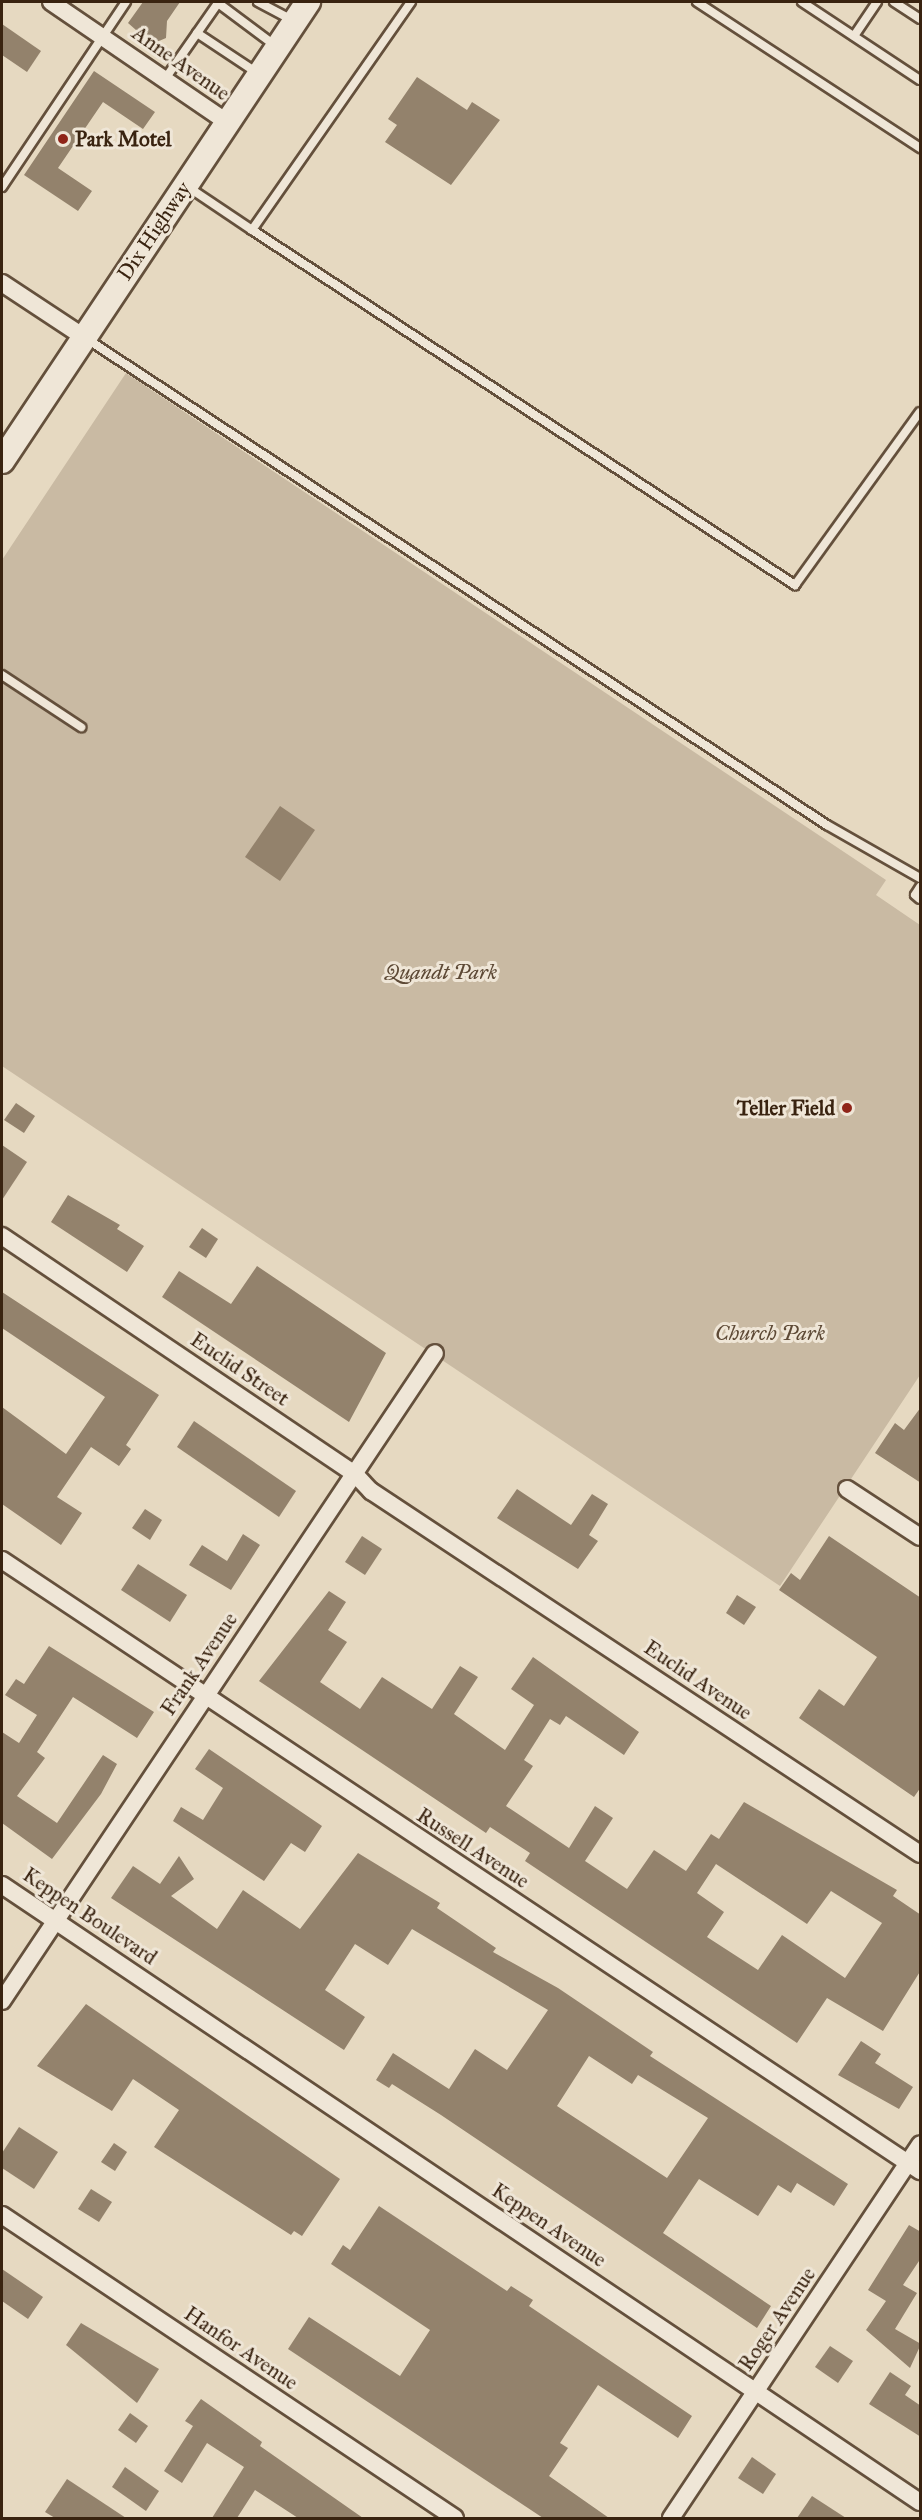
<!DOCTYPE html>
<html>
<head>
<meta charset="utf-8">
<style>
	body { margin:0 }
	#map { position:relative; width:922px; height:2520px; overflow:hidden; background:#e6d9c1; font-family:"IM FELL Great Primer",serif }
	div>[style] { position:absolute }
	.green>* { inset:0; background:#c9baa3 }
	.building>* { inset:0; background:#93826c }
	.roads { filter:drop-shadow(2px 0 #64503c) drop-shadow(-2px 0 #64503c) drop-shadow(0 2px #64503c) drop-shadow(0 -2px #64503c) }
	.service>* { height:8px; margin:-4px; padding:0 4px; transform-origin:4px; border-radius:4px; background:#efe6d7 }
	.minor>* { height:16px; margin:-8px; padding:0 8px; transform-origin:8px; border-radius:8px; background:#efe6d7 }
	.secondary>* { height:24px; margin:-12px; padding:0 12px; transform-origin:12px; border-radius:12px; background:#efe6d7 }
	.dots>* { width:16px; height:16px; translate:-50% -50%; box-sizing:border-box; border:3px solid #efe6d7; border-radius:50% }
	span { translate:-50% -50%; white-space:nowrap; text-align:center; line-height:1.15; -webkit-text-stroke:6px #efe6d7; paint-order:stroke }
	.street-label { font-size:21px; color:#392310 }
	.poi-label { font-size:21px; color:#392310; font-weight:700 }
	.left { translate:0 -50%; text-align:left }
	.right { translate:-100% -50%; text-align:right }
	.park-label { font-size:21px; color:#5d4935; font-style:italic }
	.frame { position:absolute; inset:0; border:3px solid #392310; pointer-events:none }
</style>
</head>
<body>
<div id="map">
	<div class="green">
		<div style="clip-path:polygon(126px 373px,886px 880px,876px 895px,920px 925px,920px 1375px,780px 1586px,2px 1066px,2px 560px)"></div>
	</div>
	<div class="building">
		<div style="clip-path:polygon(143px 2px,180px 2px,167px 21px,166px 38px,152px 44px,128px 23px)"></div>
		<div style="clip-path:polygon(2px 24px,41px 51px,27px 72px,2px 55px)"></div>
		<div style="clip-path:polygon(94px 71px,155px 112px,143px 129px,103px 102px,58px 168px,92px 191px,78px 211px,24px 175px)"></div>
		<div style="clip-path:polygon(417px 77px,467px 110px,472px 102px,500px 120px,451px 185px,385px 142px,397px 125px,388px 119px)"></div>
		<div style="clip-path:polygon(280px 806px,315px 830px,280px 881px,245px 857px)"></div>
		<div style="clip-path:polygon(16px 1103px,35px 1116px,24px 1133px,4px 1120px)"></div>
		<div style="clip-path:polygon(2px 1145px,27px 1162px,2px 1200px)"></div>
		<div style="clip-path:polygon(68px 1195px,120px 1225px,117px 1229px,144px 1246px,127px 1272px,51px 1222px)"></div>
		<div style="clip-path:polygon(202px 1228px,218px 1239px,206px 1258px,189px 1247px)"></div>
		<div style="clip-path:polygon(257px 1266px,386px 1353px,349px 1422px,162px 1297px,179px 1271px,231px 1304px)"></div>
		<div style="clip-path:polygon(2px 1292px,159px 1395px,126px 1445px,131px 1449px,119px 1466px,91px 1447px,57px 1497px,82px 1513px,61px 1545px,2px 1504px,2px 1407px,66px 1454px,105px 1397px,2px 1328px)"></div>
		<div style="clip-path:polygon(921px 1407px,921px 1483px,875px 1453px,895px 1423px,904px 1430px)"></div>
		<div style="clip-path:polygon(194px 1421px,296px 1491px,279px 1517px,177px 1447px)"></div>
		<div style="clip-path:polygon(517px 1489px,571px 1525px,592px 1494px,608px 1504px,589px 1535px,598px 1541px,578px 1569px,497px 1518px)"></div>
		<div style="clip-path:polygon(145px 1509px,162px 1520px,150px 1540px,132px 1528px)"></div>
		<div style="clip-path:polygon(243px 1534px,260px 1545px,231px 1590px,189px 1565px,202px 1545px,227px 1561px)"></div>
		<div style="clip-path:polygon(362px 1536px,382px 1549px,365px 1575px,345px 1562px)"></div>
		<div style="clip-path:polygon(829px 1536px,921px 1598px,921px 1787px,914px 1797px,799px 1718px,819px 1689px,844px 1706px,877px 1657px,779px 1590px,791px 1573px,800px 1580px)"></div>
		<div style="clip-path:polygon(138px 1564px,187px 1595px,170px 1622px,121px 1590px)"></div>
		<div style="clip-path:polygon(evenodd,329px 1591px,346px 1602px,328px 1630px,347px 1642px,320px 1682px,360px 1709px,382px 1677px,432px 1709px,460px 1666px,478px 1677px,454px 1714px,505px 1750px,534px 1705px,511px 1689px,533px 1657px,639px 1732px,624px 1755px,566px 1716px,560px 1725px,550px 1719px,524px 1760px,533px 1766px,506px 1806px,569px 1848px,595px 1806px,613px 1818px,585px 1861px,627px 1889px,654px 1850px,686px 1871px,711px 1834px,719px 1839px,744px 1802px,897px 1890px,893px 1896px,921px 1915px,921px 1970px,883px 2031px,827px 1998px,797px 2043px,525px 1861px,530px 1853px,490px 1827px,486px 1833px,259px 1681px,329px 1591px,716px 1864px,807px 1924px,831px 1891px,882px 1923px,845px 1978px,782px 1935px,758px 1970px,707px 1937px,724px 1912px,697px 1893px,716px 1864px)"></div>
		<div style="clip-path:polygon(737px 1595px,756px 1607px,744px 1625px,726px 1613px)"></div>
		<div style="clip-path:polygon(49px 1646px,154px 1712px,137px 1738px,73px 1697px,37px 1752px,45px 1758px,17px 1796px,57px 1823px,103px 1755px,117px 1764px,101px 1794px,52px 1859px,2px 1823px,2px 1732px,19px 1743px,37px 1715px,5px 1695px,16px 1679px,24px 1684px)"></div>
		<div style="clip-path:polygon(209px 1749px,322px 1826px,305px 1852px,291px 1843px,264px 1881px,173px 1821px,181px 1807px,203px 1820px,223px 1788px,195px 1769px)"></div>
		<div style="clip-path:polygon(evenodd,358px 1853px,440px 1903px,437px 1908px,496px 1948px,493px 1952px,558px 1988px,653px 2052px,650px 2056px,848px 2184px,834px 2206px,797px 2183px,791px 2193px,778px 2185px,758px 2216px,699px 2179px,663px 2233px,771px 2306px,757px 2328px,441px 2115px,392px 2084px,389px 2088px,376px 2080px,393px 2053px,449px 2089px,475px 2049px,507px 2070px,548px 2010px,412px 1929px,388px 1965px,355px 1944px,325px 1990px,365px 2017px,344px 2050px,111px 1898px,133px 1866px,160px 1884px,179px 1856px,194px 1879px,171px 1896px,217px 1929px,243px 1890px,300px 1929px,358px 1853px,589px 2056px,632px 2084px,638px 2075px,708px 2118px,667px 2178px,557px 2106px,589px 2056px)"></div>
		<div style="clip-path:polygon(86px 2004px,340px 2179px,302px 2236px,294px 2231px,291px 2235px,154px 2147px,179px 2110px,133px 2079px,112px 2111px,37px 2066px)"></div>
		<div style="clip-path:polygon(861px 2041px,881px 2054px,875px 2063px,913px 2087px,899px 2109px,838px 2075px)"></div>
		<div style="clip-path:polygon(19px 2127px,58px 2152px,34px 2189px,2px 2168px,2px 2153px)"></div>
		<div style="clip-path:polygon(114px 2143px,127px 2152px,115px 2171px,101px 2162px)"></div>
		<div style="clip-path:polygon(91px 2189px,112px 2202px,99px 2222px,78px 2209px)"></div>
		<div style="clip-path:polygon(379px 2206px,507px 2291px,511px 2286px,533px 2300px,529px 2306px,692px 2416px,678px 2438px,598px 2385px,560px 2443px,568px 2448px,549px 2476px,609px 2518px,543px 2518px,288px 2349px,309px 2317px,400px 2376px,430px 2330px,331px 2264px,343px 2245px,350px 2250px)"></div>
		<div style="clip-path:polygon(909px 2225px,921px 2232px,921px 2258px,903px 2285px,917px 2293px,895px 2329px,921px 2344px,910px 2368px,866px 2330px,886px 2301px,868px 2290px)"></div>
		<div style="clip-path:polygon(2px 2269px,43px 2297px,28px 2319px,2px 2301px)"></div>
		<div style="clip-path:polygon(81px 2323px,159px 2369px,137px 2403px,66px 2345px)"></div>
		<div style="clip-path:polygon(830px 2346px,853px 2361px,838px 2383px,815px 2367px)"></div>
		<div style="clip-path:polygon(890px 2372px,911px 2386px,905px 2395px,921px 2406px,921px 2437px,869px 2404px)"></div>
		<div style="clip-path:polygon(201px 2399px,262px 2442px,260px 2446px,363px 2518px,298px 2518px,255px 2490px,237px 2518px,212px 2518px,244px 2467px,207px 2443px,182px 2483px,164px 2471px,193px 2426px,185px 2421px)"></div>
		<div style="clip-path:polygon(130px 2413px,148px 2426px,136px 2443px,118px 2430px)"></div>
		<div style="clip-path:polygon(752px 2457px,776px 2474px,763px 2494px,738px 2478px)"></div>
		<div style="clip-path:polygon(125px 2467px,159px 2491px,146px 2511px,112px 2487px)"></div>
		<div style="clip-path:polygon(67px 2479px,126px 2518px,55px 2518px,45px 2512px)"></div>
		<div style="clip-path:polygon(812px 2496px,846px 2518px,797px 2518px)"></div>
	</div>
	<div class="roads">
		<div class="service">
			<div style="left:258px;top:2px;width:41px;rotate:27.8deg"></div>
			<div style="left:411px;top:2px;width:278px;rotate:124.9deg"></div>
			<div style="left:252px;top:230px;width:649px;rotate:33.18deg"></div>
			<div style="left:795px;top:585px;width:213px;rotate:-54.2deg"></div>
			<div style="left:697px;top:2px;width:267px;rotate:33.2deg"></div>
			<div style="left:802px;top:2px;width:141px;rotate:33.5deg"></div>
			<div style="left:894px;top:2px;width:31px;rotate:33deg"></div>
			<div style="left:197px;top:33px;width:74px;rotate:33.5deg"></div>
			<div style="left:854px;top:36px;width:41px;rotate:-55.9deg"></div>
			<div style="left:165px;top:79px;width:93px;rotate:-55.1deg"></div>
			<div style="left:218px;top:3px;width:74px;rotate:36.7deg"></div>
			<div style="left:2px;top:187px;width:223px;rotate:-56.2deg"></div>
			<div style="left:188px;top:187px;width:77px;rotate:33.9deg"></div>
			<div style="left:87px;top:339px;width:885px;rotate:33.3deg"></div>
			<div style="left:827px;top:825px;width:107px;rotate:29.7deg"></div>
			<div style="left:2px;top:675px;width:95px;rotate:33.4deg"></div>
			<div style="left:920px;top:887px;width:9px;rotate:122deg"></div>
			<div style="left:915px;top:895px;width:6px;rotate:39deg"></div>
		</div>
		<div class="minor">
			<div style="left:51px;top:2px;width:213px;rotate:34.3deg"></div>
			<div style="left:2px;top:283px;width:98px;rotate:33.4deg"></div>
			<div style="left:2px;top:1236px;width:424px;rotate:34deg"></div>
			<div style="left:354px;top:1473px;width:25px;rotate:47deg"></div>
			<div style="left:371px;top:1491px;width:658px;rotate:33.47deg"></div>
			<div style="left:847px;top:1489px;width:87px;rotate:33.3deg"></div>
			<div style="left:2px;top:1560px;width:1103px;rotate:33.65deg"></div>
			<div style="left:2px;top:1885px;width:1106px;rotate:33.91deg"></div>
			<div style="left:2px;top:2001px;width:779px;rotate:-56.25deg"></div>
			<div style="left:2px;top:2215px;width:545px;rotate:33.78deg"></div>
			<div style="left:671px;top:2518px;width:449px;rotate:-56.3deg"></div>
		</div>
		<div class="secondary">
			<div style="left:2px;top:461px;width:552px;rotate:-56.31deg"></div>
		</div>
	</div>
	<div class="dots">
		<div style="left:63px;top:139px;background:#8f2418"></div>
		<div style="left:847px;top:1108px;background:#8f2418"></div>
	</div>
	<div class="street-label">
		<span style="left:181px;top:63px;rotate:35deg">Anne Avenue</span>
		<span style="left:154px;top:231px;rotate:-56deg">Dix Highway</span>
		<span style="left:240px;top:1369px;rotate:34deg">Euclid Street</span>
		<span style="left:199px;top:1664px;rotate:-56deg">Frank Avenue</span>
		<span style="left:698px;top:1680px;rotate:34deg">Euclid Avenue</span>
		<span style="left:473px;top:1848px;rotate:33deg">Russell Avenue</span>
		<span style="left:90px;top:1916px;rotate:34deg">Keppen Boulevard</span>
		<span style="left:549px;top:2225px;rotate:34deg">Keppen Avenue</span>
		<span style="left:777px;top:2319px;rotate:-56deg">Roger Avenue</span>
		<span style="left:241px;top:2348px;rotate:34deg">Hanfor Avenue</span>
	</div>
	<div class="poi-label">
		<span class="left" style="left:75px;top:139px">Park Motel</span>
		<span class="right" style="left:835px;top:1108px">Teller Field</span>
	</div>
	<div class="park-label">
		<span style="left:441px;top:972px">Quandt Park</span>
		<span style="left:770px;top:1333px">Church Park</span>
	</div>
	<div class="frame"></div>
</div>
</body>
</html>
